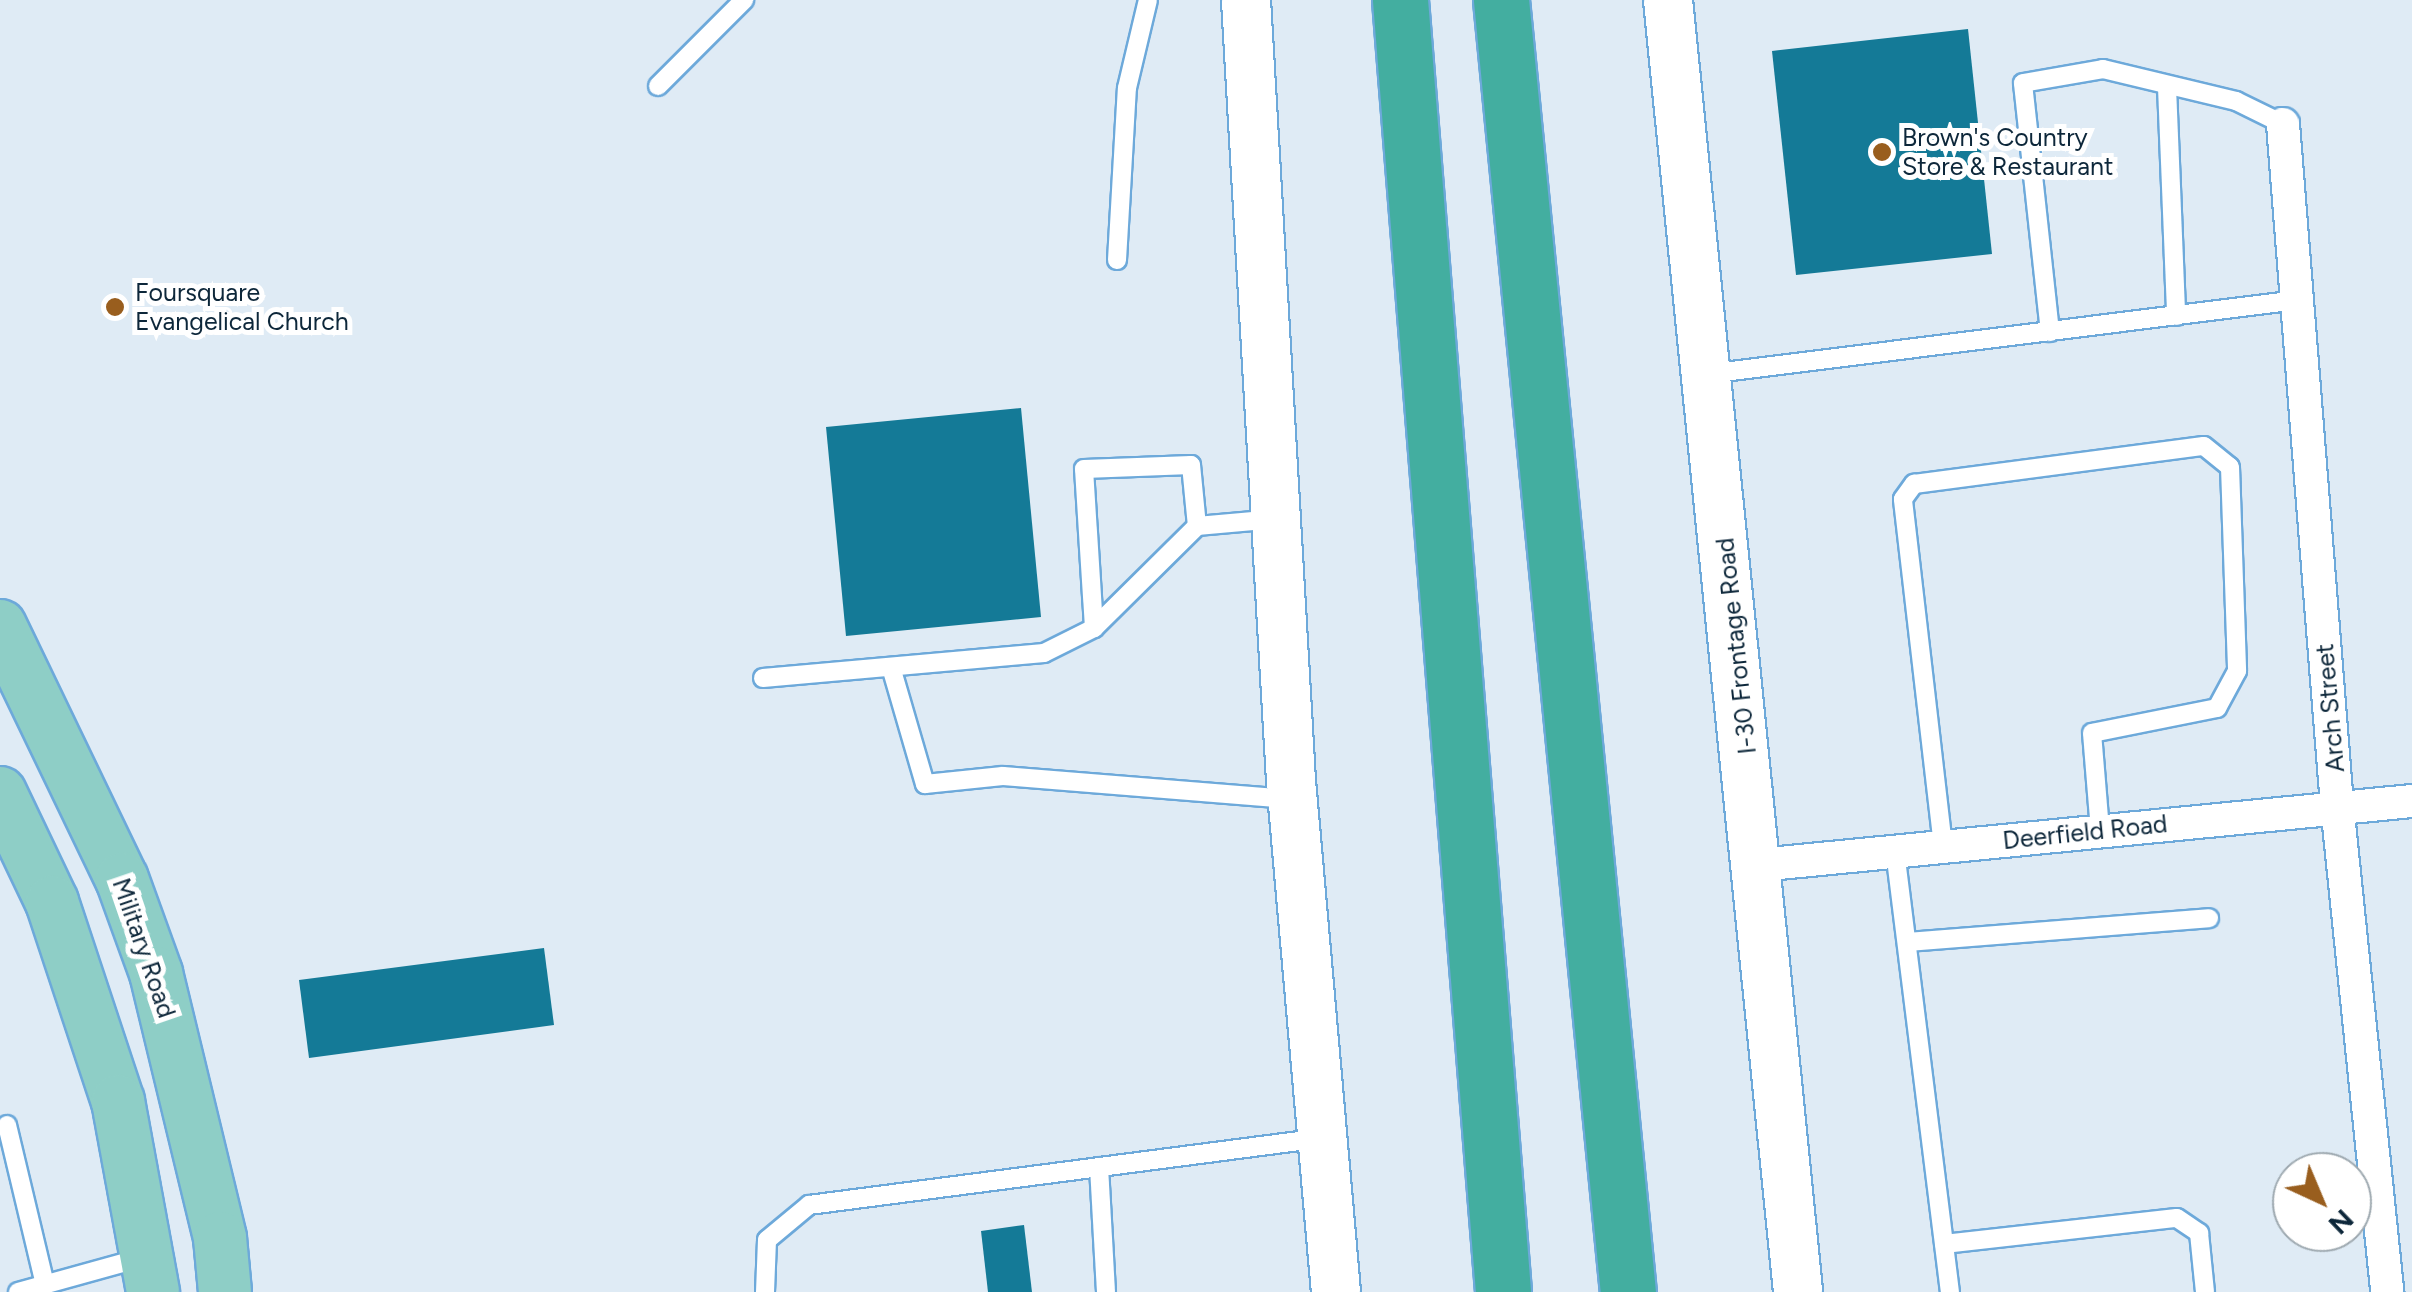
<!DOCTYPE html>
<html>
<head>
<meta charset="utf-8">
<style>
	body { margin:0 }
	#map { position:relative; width:2412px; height:1292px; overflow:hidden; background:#dfebf5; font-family:Figtree,sans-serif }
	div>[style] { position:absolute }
	.building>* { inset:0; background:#147a97 }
	.roads { filter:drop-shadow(2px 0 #6da9da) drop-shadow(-2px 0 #6da9da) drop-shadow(0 2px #6da9da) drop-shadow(0 -2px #6da9da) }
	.service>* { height:18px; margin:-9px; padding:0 9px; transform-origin:9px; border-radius:9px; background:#fff }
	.minor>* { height:32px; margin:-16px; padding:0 16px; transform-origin:16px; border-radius:16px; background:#fff }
	.secondary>* { height:48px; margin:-24px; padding:0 24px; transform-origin:24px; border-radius:24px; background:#fff }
	.primary>* { height:52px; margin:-26px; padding:0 26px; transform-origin:26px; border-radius:26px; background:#8ecec6 }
	.motorway>* { height:55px; margin:-27.5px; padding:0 27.5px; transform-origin:27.5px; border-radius:27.5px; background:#43aea0 }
	.dots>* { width:28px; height:28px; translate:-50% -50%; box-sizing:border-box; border:5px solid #fff; border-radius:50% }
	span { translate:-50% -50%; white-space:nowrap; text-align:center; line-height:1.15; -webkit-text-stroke:10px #fff; paint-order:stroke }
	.poi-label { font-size:25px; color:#0d273a }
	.left { translate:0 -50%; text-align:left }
	.street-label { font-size:25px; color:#0d273a }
	.north { position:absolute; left:2272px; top:1152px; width:100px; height:100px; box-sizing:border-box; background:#fff; border:2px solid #9ea9b0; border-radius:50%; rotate:136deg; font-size:28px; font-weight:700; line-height:40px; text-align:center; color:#0d273a }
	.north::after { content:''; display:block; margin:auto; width:35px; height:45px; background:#995e1e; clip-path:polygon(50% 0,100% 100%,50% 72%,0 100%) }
</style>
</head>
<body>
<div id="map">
	<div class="building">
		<div style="clip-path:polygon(1968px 29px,1992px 254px,1796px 275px,1772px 51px)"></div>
		<div style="clip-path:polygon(1021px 408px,1041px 617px,846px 636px,826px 427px)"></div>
		<div style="clip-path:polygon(544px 948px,554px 1025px,309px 1058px,299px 980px)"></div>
		<div style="clip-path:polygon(1024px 1225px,1032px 1292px,988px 1292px,981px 1231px)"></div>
	</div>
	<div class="roads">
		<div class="service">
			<div style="left:658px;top:86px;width:122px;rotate:-45deg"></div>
			<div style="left:2167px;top:87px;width:229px;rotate:87.7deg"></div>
			<div style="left:1117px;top:260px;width:172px;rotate:-86.7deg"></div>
			<div style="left:1127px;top:88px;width:90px;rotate:-76.6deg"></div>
			<div style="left:2050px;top:332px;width:250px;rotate:-96.2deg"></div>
			<div style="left:2023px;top:83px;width:81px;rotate:-9.9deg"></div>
			<div style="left:2103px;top:69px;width:137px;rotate:13.5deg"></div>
			<div style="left:2236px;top:101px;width:52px;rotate:26.1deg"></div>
			<div style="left:1708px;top:374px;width:594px;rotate:-7.16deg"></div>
			<div style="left:1094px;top:628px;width:159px;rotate:-93.6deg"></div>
			<div style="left:1084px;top:469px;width:107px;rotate:-2.1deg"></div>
			<div style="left:1191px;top:465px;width:61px;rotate:84.4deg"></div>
			<div style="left:891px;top:667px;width:122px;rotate:73.8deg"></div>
			<div style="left:925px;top:784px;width:78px;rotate:-5.9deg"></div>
			<div style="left:1003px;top:776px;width:290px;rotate:4.6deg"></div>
			<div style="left:763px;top:678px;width:282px;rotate:-5.1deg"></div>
			<div style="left:1044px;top:653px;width:56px;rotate:-26.6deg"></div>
			<div style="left:1094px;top:628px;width:145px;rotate:-44.7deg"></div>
			<div style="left:1197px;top:526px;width:79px;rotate:-5.1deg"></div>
			<div style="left:1943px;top:846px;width:349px;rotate:-96.6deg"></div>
			<div style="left:1903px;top:499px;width:19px;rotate:-54deg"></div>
			<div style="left:1914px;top:484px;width:292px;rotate:-7.5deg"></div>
			<div style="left:2204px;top:446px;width:33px;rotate:39deg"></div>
			<div style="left:2230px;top:467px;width:204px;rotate:88deg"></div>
			<div style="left:2237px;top:671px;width:42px;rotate:118.4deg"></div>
			<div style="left:2217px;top:708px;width:127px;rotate:168.7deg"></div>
			<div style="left:2092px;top:733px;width:97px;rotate:85.3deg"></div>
			<div style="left:1895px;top:851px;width:444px;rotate:82.9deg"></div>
			<div style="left:1907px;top:942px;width:303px;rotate:-4.5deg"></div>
			<div style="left:7px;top:1125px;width:164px;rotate:76.6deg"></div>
			<div style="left:1099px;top:1167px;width:125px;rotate:86.8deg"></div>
			<div style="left:1944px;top:1244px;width:234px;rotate:-6.4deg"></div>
			<div style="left:2177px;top:1218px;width:27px;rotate:34deg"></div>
			<div style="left:2199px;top:1233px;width:59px;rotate:84.2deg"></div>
			<div style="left:18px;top:1292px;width:131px;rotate:-15.5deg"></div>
			<div style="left:765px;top:1292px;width:52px;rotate:-87.8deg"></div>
			<div style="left:767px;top:1240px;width:55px;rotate:-39.8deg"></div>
			<div style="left:809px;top:1205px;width:517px;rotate:-7.44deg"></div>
		</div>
		<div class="minor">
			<div style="left:2283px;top:124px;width:683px;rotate:85.47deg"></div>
			<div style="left:2337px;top:805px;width:490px;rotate:84.1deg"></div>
			<div style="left:1759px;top:865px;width:656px;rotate:-5.6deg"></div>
		</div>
		<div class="secondary">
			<div style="left:1246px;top:0;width:782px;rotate:86.7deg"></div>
			<div style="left:1291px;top:781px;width:513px;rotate:84.97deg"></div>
			<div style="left:1668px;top:0;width:1299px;rotate:84.25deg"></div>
		</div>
		<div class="primary">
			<div style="left:0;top:626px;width:281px;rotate:64.3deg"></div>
			<div style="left:122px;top:879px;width:100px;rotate:70.1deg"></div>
			<div style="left:156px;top:973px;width:273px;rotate:76.4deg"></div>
			<div style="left:220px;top:1238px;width:54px;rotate:84.7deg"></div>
			<div style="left:0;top:793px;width:121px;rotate:64.5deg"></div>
			<div style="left:52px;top:902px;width:210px;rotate:71.7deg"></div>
			<div style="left:118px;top:1101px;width:194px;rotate:79.6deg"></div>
		</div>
		<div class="motorway">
			<div style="left:1400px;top:0;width:1296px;rotate:85.44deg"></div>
			<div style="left:1501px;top:0;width:1298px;rotate:84.39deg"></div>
		</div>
	</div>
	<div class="dots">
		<div style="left:1882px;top:152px;background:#995e1e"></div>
		<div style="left:115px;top:307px;background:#995e1e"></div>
	</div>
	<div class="poi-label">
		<span class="left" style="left:1902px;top:152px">Brown's Country<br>Store &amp; Restaurant</span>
		<span class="left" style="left:135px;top:307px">Foursquare<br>Evangelical Church</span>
	</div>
	<div class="street-label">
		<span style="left:1736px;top:646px;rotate:-96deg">I-30 Frontage Road</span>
		<span style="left:2330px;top:708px;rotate:-95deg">Arch Street</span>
		<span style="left:2085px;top:832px;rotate:-6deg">Deerfield Road</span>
		<span style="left:144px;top:948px;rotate:71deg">Military Road</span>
	</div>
	<div class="north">N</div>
</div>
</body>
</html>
